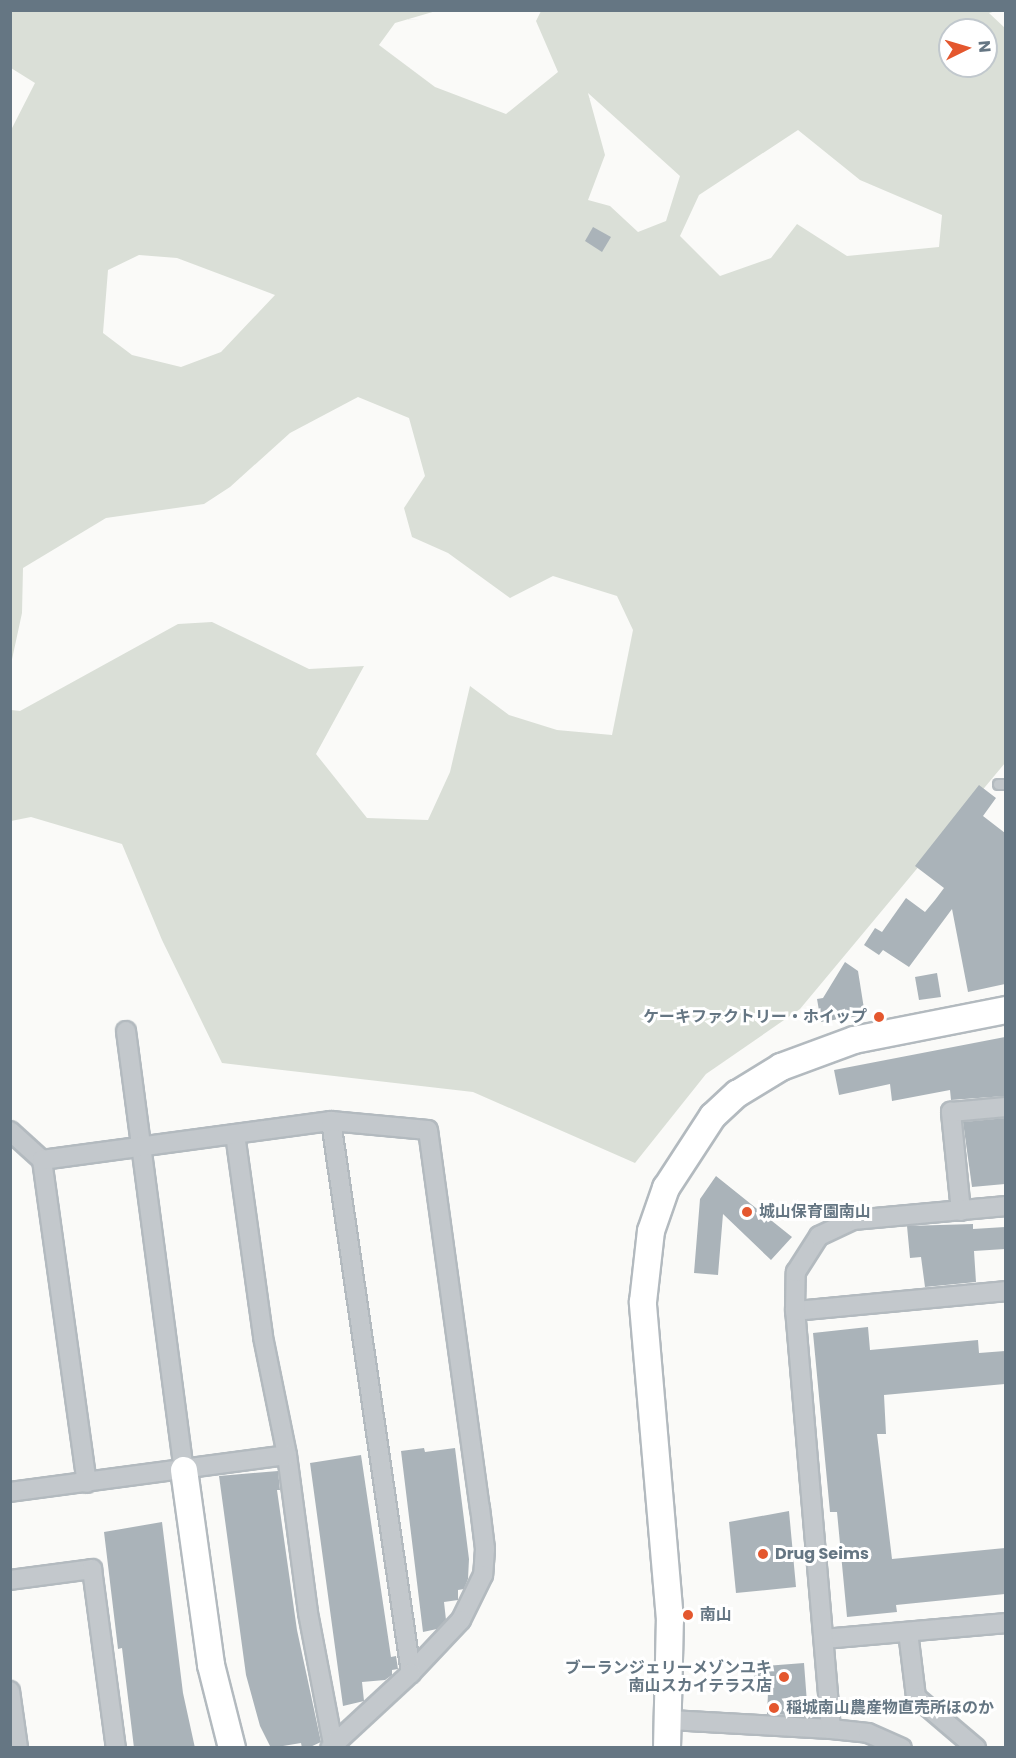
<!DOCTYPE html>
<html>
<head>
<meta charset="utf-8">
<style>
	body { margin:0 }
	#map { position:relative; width:1016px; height:1758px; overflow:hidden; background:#fafaf8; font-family:Poppins,"Noto Sans JP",sans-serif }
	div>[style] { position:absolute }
	.green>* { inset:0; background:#dadfd7 }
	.building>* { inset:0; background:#aab3b9 }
	.roads { filter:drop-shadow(2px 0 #b3babf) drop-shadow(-2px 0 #b3babf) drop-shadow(0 2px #b3babf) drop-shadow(0 -2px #b3babf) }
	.lane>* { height:9px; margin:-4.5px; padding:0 4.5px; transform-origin:4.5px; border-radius:4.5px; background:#c3c8cc }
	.street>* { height:18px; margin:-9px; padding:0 9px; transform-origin:9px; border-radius:9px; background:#c3c8cc }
	.secondary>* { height:26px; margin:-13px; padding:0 13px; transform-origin:13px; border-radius:13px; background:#fff }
	.dots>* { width:16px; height:16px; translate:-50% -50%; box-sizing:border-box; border:3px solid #fff; border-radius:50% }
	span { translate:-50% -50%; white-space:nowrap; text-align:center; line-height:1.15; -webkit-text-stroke:6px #fff; paint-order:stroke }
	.poi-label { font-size:16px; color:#657683; font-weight:700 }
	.right { translate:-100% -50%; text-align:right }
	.left { translate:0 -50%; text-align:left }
	.frame { position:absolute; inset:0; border:12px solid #657683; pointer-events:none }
	.north { position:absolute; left:938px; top:18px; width:60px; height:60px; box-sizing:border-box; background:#fff; border:2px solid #c1c8cd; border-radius:50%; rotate:85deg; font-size:16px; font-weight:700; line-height:24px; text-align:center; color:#657683 }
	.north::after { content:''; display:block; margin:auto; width:21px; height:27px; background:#e4572e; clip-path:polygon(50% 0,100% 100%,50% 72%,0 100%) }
</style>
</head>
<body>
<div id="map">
	<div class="green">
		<div style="clip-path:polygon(evenodd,11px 11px,436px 11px,395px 23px,379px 45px,435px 87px,506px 114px,558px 72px,536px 21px,541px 11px,996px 11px,989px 13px,1006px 29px,1005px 763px,800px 1009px,706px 1074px,635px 1163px,473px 1092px,222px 1063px,162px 940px,122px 844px,31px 817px,11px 821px,11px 710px,20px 711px,178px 624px,212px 622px,309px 669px,364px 666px,316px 754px,367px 818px,428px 820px,450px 772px,470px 686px,509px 715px,557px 730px,612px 735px,633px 630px,617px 596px,553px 576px,510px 598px,448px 553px,412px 537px,404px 508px,425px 476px,409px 418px,358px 397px,290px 433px,230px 487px,204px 504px,106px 518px,23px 568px,22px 613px,11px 664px,10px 132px,35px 83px,11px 68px,11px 11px,950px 30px,986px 30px,986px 66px,950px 66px,950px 30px,11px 11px,588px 93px,680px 176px,666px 221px,638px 232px,610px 206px,588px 200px,605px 155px,588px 93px,11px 11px,798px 130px,860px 180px,942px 215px,939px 247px,847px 256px,797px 224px,771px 258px,720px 276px,680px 236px,699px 195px,798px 130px,11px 11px,139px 255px,177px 258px,275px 295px,221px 352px,181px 367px,132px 355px,103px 333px,108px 270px,139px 255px)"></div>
	</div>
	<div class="building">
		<div style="clip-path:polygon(593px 227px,611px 237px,602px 252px,585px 241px)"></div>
		<div style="clip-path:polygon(979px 785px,996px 798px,983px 816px,1005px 833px,1005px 984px,968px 992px,952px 909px,909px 967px,883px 950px,879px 955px,864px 945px,875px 928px,882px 932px,906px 898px,925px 912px,935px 900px,944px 888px,915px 866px)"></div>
		<div style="clip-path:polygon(845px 962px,858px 971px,865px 1015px,821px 1022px,817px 999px,823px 998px)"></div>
		<div style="clip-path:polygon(937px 973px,941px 997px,919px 1000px,915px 977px)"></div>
		<div style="clip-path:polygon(1005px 1037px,1005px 1096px,951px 1100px,950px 1090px,892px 1101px,890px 1084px,839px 1095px,834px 1070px)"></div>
		<div style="clip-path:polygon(1005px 1118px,1005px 1184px,972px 1187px,963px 1122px)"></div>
		<div style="clip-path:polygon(716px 1176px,792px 1237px,771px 1260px,723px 1214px,718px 1275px,694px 1273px,700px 1199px)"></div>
		<div style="clip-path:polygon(973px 1224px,973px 1229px,1005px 1227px,1005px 1249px,974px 1251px,976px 1282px,925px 1287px,921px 1257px,910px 1258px,907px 1226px)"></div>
		<div style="clip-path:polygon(868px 1327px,870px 1350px,978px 1340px,979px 1353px,1005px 1351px,1005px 1384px,884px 1395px,886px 1434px,877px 1434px,892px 1559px,1005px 1548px,1005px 1594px,896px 1605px,897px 1612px,847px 1617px,837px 1512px,830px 1512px,813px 1333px)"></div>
		<div style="clip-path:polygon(424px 1448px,425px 1452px,455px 1448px,469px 1559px,468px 1579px,464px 1589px,458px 1590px,458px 1600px,444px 1602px,446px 1620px,437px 1629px,423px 1632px,401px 1451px)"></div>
		<div style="clip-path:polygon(361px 1455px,391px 1657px,396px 1656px,398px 1669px,392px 1670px,392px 1675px,385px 1680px,362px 1682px,364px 1701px,343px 1706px,310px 1463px)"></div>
		<div style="clip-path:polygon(278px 1471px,280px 1490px,277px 1490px,297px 1630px,321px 1742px,308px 1748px,302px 1748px,301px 1743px,271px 1748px,260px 1726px,246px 1675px,219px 1476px)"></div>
		<div style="clip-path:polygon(789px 1511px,796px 1587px,736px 1593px,729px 1522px)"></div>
		<div style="clip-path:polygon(162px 1522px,183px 1693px,195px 1748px,134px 1748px,122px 1648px,118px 1649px,104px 1532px)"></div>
		<div style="clip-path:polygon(804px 1663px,808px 1716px,767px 1714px,768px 1693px,756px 1694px,754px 1667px)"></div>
	</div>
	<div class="roads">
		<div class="lane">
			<div style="left:998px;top:784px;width:8px"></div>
		</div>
		<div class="street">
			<div style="left:126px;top:1031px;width:443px;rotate:82.5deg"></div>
			<div style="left:331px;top:1121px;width:558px;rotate:81.75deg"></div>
			<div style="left:10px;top:1131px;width:43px;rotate:42.2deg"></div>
			<div style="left:42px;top:1160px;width:326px;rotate:82.1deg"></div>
			<div style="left:235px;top:1134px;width:205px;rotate:82.1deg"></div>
			<div style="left:263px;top:1337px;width:120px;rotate:78.5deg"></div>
			<div style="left:287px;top:1455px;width:159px;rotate:82.4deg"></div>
			<div style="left:308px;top:1613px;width:133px;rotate:79.2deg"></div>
			<div style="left:42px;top:1160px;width:292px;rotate:-7.7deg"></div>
			<div style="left:331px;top:1121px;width:97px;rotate:5.3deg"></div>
			<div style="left:428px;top:1130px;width:382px;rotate:82.2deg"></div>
			<div style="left:480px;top:1508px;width:41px;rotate:83deg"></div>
			<div style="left:485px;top:1549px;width:26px;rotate:94deg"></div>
			<div style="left:483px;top:1575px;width:50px;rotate:116.1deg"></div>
			<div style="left:461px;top:1620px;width:73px;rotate:133.3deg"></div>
			<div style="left:411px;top:1673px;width:110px;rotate:137.2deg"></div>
			<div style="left:961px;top:1211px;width:100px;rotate:-95.8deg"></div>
			<div style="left:951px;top:1112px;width:55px;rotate:-5.2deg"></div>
			<div style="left:795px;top:1311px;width:212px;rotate:-5.4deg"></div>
			<div style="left:10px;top:1492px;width:279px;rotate:-7.6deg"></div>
			<div style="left:10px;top:1580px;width:83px;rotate:-7.6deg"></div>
			<div style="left:92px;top:1569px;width:181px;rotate:82.4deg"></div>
			<div style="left:908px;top:1632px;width:65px;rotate:83deg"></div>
			<div style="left:916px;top:1697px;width:79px;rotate:40.4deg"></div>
			<div style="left:824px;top:1639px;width:183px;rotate:-5deg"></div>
			<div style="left:10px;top:1691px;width:58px;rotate:82deg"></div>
			<div style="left:670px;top:1720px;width:161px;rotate:3.2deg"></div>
			<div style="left:831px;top:1729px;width:37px;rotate:6deg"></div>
			<div style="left:868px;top:1733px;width:37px;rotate:24deg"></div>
			<div style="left:831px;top:1729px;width:420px;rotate:-94.9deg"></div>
			<div style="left:795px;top:1311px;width:39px;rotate:-89deg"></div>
			<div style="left:796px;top:1272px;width:43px;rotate:-57.4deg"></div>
			<div style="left:819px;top:1236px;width:38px;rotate:-25deg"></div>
			<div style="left:853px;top:1220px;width:154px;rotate:-5.2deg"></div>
		</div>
		<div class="secondary">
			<div style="left:184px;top:1470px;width:197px;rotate:82.1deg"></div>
			<div style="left:211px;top:1665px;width:86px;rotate:75.8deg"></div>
			<div style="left:667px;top:1748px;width:128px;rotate:-88.7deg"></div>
			<div style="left:670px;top:1620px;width:319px;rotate:-94.9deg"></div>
			<div style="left:643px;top:1302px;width:71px;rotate:-83.6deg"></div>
			<div style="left:651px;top:1231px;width:46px;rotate:-70.8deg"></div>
			<div style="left:666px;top:1188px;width:86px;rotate:-56.9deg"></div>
			<div style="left:713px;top:1116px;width:33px;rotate:-43deg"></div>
			<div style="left:737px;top:1094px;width:52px;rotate:-31.5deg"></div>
			<div style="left:781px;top:1067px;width:78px;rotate:-20.3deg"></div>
			<div style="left:854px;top:1040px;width:155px;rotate:-11.2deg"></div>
		</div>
	</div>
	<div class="dots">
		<div style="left:879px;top:1017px;background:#e4572e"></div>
		<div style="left:747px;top:1212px;background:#e4572e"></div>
		<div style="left:763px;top:1554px;background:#e4572e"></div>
		<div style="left:688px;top:1615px;background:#e4572e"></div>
		<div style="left:784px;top:1677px;background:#e4572e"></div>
		<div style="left:774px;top:1708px;background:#e4572e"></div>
	</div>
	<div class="poi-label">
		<span class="right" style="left:867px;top:1017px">ケーキファクトリー・ホイップ</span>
		<span class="left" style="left:759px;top:1212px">城山保育園南山</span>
		<span class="left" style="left:775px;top:1554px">Drug Seims</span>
		<span class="left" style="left:700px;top:1615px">南山</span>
		<span class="right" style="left:772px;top:1677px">ブーランジェリーメゾンユキ<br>南山スカイテラス店</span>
		<span class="left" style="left:786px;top:1708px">稲城南山農産物直売所ほのか</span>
	</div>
	<div class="frame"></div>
	<div class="north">N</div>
</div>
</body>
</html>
